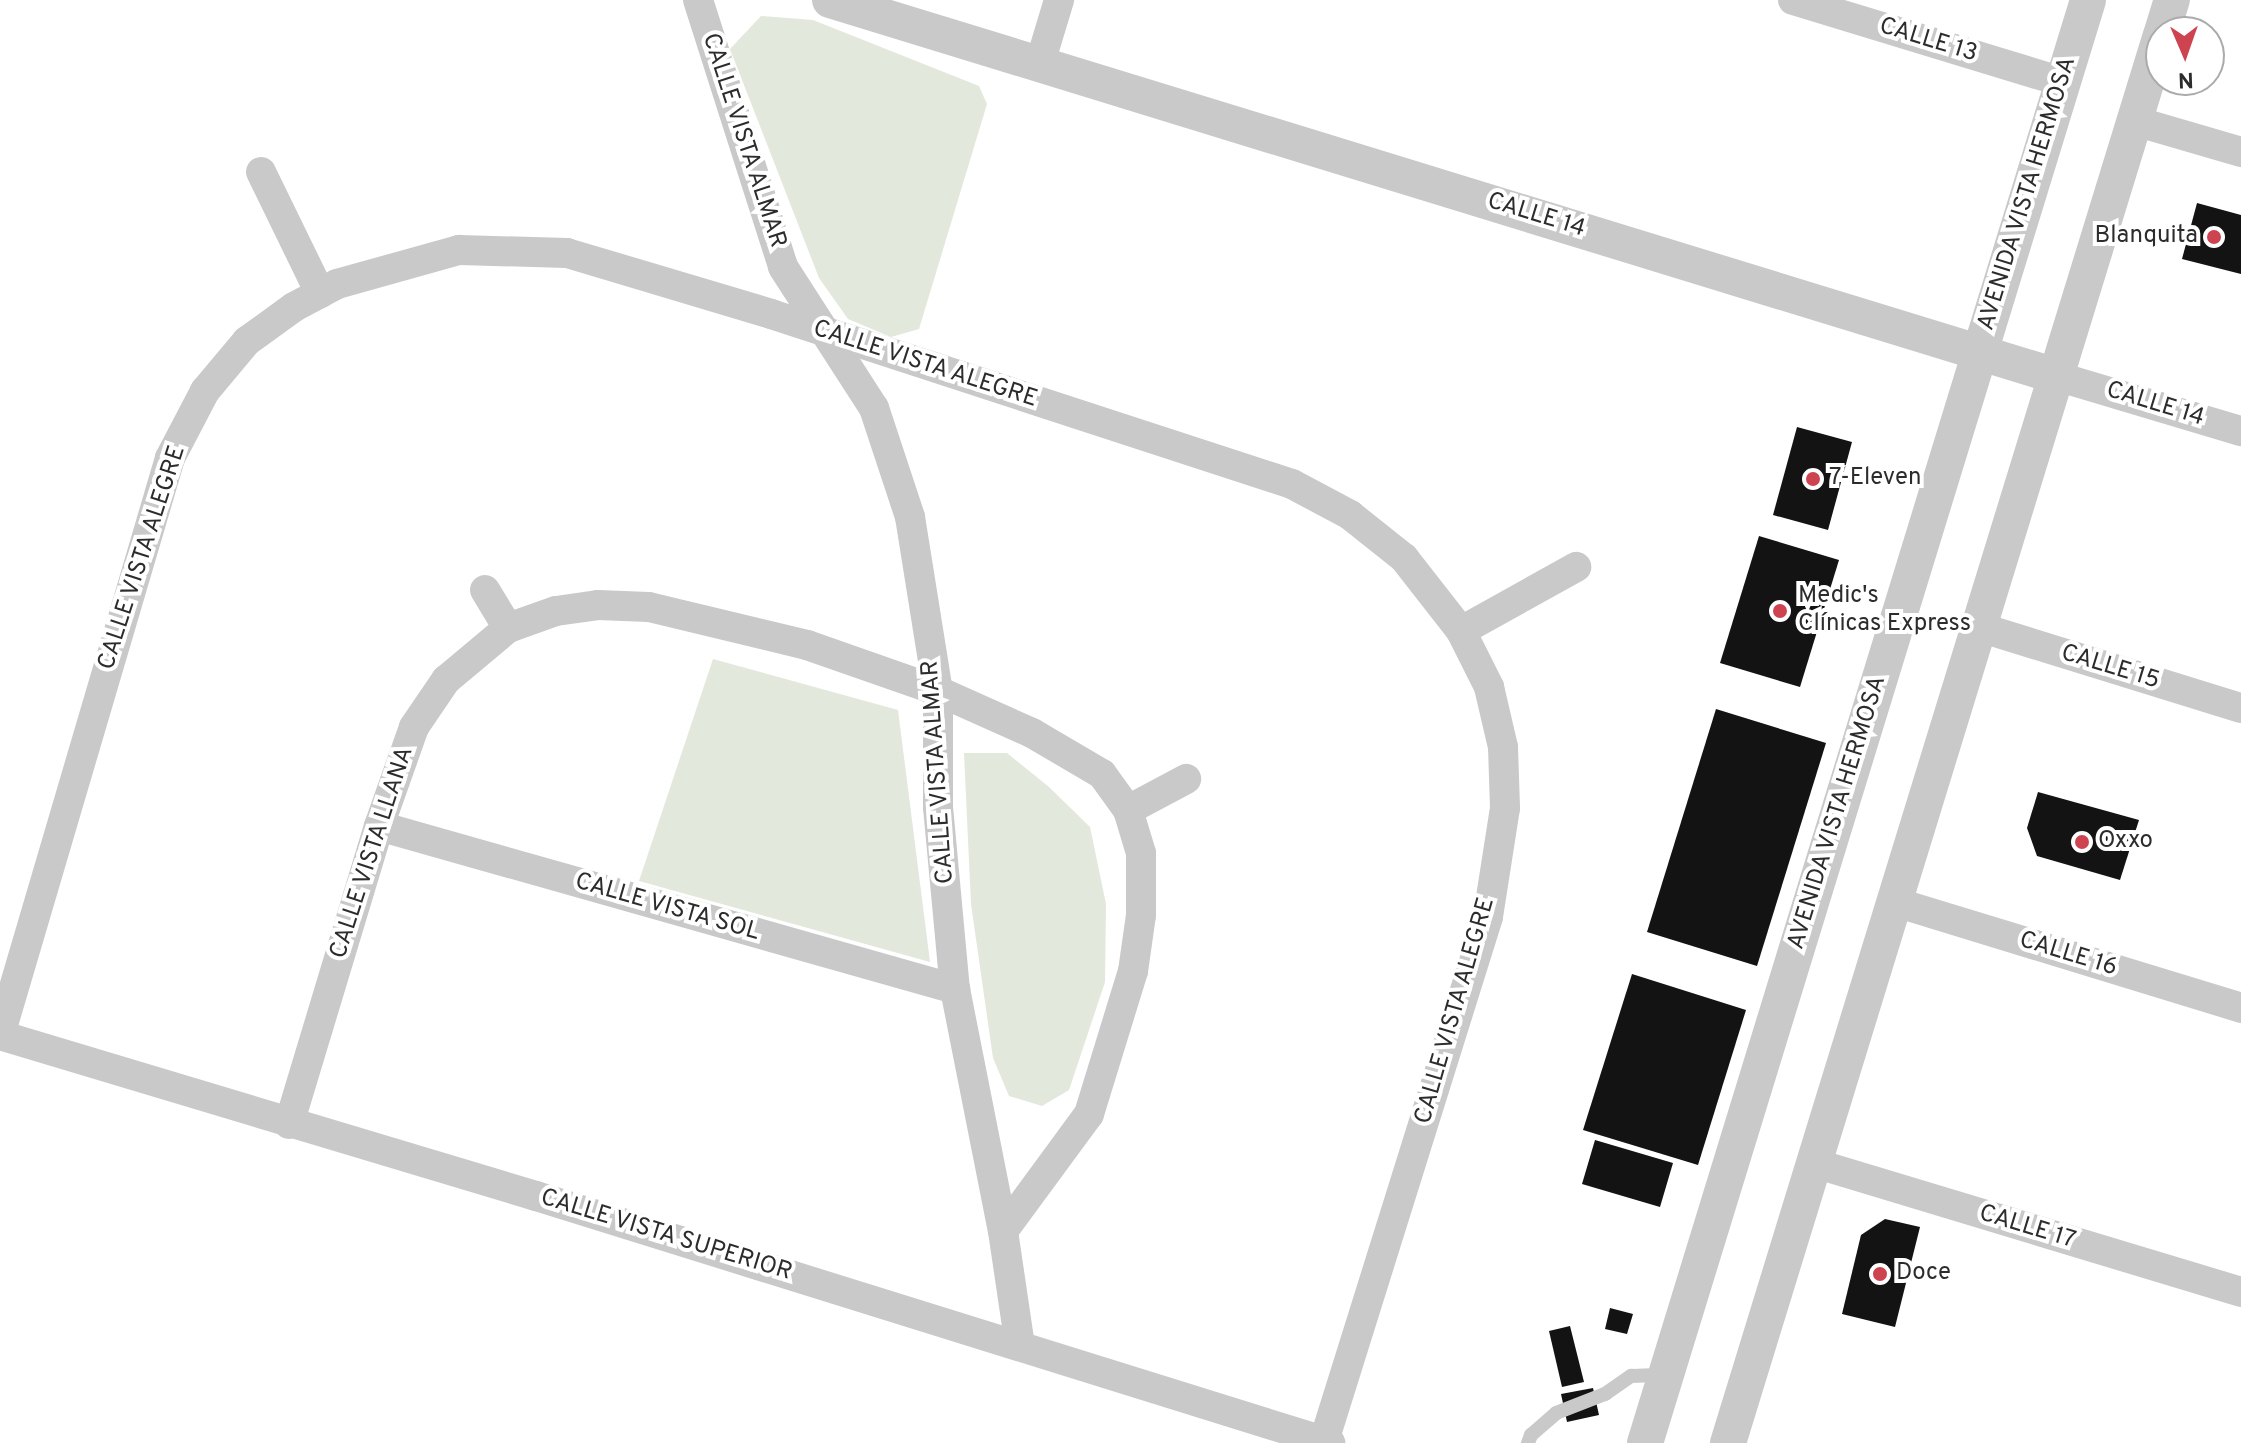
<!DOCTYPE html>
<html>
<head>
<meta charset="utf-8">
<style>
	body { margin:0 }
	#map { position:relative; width:2241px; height:1443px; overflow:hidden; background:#fff; font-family:Overpass,sans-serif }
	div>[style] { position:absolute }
	.green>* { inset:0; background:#e2e8db }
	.building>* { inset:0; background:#131313 }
	.service>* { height:14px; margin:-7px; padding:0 7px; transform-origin:7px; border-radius:7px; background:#c9c9c9 }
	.minor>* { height:30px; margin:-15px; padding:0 15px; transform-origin:15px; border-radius:15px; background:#c9c9c9 }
	.tertiary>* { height:36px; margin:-18px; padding:0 18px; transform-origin:18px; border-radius:18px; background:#c9c9c9 }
	.dots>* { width:22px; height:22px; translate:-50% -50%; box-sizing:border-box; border:4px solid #fff; border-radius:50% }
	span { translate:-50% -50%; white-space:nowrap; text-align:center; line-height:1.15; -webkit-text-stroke:8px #fff; paint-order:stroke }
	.street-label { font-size:24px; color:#2c2c2c }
	.poi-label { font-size:24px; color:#2c2c2c }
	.right { translate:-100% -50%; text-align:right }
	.left { translate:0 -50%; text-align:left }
	.north { position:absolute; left:2145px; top:16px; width:80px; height:80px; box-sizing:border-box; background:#fff; border:2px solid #ababab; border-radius:50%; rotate:178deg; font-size:22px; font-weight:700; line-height:32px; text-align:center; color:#2c2c2c }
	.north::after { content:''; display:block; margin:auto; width:28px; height:36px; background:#ce4350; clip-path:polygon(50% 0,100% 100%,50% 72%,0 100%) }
</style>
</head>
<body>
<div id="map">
	<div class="green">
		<div style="clip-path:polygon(761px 16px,813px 20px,979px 86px,987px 104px,919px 329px,891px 337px,848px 319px,819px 278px,730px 49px)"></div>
		<div style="clip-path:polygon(713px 659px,898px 710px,930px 962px,639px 881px)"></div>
		<div style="clip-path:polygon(964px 753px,1007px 753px,1049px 787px,1090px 827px,1106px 904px,1105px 982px,1069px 1090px,1042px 1106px,1009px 1096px,993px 1058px,971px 904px)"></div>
	</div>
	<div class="building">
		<div style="clip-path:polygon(2197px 203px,2241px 215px,2241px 274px,2182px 259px)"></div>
		<div style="clip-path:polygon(1797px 427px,1852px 442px,1828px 530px,1773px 515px)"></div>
		<div style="clip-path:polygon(1759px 536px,1839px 560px,1800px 687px,1720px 663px)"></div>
		<div style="clip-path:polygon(1716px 709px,1826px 743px,1757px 966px,1647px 932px)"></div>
		<div style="clip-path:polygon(2038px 792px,2139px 820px,2120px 880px,2037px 856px,2027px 828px)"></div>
		<div style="clip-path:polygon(1632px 974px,1746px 1010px,1698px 1165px,1583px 1130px)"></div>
		<div style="clip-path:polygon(1595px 1140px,1673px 1163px,1660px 1207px,1582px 1184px)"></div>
		<div style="clip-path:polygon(1885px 1219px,1920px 1227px,1895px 1327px,1842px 1314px,1861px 1235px)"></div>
		<div style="clip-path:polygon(1610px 1308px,1633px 1314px,1627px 1334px,1605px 1329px)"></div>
		<div style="clip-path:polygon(1570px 1326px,1584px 1382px,1562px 1387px,1549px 1331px)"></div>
		<div style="clip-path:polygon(1593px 1388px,1599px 1415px,1567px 1422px,1561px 1394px)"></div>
	</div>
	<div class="service">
		<div style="left:1528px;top:1443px;width:9px;rotate:-69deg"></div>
		<div style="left:1531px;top:1435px;width:33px;rotate:-41deg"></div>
		<div style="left:1556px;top:1413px;width:53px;rotate:-21.2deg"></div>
		<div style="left:1605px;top:1394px;width:32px;rotate:-35deg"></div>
		<div style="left:1631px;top:1376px;width:34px;rotate:-2deg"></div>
	</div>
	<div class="minor">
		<div style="left:698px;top:0;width:280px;rotate:72.3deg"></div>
		<div style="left:783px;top:267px;width:168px;rotate:57.2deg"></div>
		<div style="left:874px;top:408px;width:115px;rotate:71.7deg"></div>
		<div style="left:910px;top:517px;width:176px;rotate:80.9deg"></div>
		<div style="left:938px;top:691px;width:116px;rotate:90deg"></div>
		<div style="left:938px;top:807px;width:183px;rotate:84.7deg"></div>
		<div style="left:955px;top:989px;width:247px;rotate:78.8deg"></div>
		<div style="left:1003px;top:1231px;width:116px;rotate:81.6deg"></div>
		<div style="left:1793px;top:0;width:282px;rotate:16.9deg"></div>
		<div style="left:1040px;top:63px;width:66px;rotate:-73.2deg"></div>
		<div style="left:2135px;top:121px;width:110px;rotate:16.3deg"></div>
		<div style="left:261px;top:172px;width:135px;rotate:64deg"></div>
		<div style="left:2056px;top:376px;width:193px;rotate:16.6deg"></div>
		<div style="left:485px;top:590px;width:44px;rotate:58.8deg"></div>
		<div style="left:1979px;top:627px;width:274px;rotate:17.2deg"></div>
		<div style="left:1461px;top:631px;width:132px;rotate:-29.1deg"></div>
		<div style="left:1128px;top:810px;width:66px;rotate:-28.1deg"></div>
		<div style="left:379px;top:826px;width:599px;rotate:15.8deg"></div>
		<div style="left:1895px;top:902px;width:362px;rotate:17deg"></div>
		<div style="left:0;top:1035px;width:602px;rotate:-73.58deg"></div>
		<div style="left:170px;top:458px;width:76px;rotate:-62.4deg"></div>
		<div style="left:205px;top:391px;width:65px;rotate:-50deg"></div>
		<div style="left:247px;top:341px;width:58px;rotate:-35.9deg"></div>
		<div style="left:294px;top:307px;width:49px;rotate:-28.1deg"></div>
		<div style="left:337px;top:284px;width:127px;rotate:-15.6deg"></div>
		<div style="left:459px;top:250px;width:108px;rotate:1.6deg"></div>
		<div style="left:567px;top:253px;width:213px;rotate:16.6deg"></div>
		<div style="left:771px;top:314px;width:548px;rotate:18.07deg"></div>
		<div style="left:1292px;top:484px;width:66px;rotate:28.1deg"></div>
		<div style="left:1350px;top:515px;width:69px;rotate:38.5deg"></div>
		<div style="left:1404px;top:558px;width:93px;rotate:52deg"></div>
		<div style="left:1461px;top:631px;width:63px;rotate:63.4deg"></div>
		<div style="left:1489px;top:687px;width:62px;rotate:76.9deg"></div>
		<div style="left:1503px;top:747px;width:61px;rotate:88.1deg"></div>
		<div style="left:1505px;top:808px;width:110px;rotate:98.9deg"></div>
		<div style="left:1488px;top:917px;width:549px;rotate:107.38deg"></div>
		<div style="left:0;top:1035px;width:560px;rotate:16.72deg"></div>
		<div style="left:536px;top:1196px;width:832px;rotate:17.28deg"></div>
		<div style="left:289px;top:1124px;width:311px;rotate:-73.2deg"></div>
		<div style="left:379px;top:826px;width:105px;rotate:-70.5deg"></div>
		<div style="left:414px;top:727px;width:57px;rotate:-55.8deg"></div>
		<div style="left:446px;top:680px;width:81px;rotate:-40deg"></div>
		<div style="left:508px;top:628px;width:51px;rotate:-19.5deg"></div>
		<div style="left:556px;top:611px;width:42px;rotate:-8.1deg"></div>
		<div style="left:598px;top:605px;width:51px;rotate:2.2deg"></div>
		<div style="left:649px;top:607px;width:163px;rotate:13.5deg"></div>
		<div style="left:807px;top:645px;width:139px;rotate:19.3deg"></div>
		<div style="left:938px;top:691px;width:103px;rotate:24.1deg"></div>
		<div style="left:1032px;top:733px;width:81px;rotate:30.4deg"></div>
		<div style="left:1102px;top:774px;width:44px;rotate:54.2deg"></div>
		<div style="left:1128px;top:810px;width:45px;rotate:73.2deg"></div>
		<div style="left:1141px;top:853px;width:62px;rotate:90deg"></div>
		<div style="left:1141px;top:915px;width:57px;rotate:98.1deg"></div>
		<div style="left:1133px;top:971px;width:150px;rotate:107.1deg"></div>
		<div style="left:1089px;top:1114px;width:145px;rotate:126.3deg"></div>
		<div style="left:1814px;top:1163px;width:446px;rotate:16.8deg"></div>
	</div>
	<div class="tertiary">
		<div style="left:830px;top:0;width:1282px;rotate:17.05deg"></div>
		<div style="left:2162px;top:32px;width:34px;rotate:-73deg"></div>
		<div style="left:1645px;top:1443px;width:1509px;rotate:-72.93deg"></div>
		<div style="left:1728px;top:1443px;width:1473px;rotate:-72.91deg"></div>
	</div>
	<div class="dots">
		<div style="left:2214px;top:237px;background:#ce4350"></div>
		<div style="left:1813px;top:479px;background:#ce4350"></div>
		<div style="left:1780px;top:611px;background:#ce4350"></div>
		<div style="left:2082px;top:842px;background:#ce4350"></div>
		<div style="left:1880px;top:1274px;background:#ce4350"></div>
	</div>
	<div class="street-label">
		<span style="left:1928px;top:41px;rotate:17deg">CALLE 13</span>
		<span style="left:743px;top:141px;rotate:72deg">CALLE VISTA ALMAR</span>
		<span style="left:2028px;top:194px;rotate:-73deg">AVENIDA VISTA HERMOSA</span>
		<span style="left:1536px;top:216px;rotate:17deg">CALLE 14</span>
		<span style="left:925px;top:365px;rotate:18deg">CALLE VISTA ALEGRE</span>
		<span style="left:2155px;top:405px;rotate:17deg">CALLE 14</span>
		<span style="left:143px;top:558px;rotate:-72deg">CALLE VISTA ALEGRE</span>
		<span style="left:2110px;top:668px;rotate:17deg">CALLE 15</span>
		<span style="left:939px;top:772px;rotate:-94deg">CALLE VISTA ALMAR</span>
		<span style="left:1838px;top:813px;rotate:-73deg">AVENIDA VISTA HERMOSA</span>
		<span style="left:373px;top:853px;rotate:-72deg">CALLE VISTA LLANA</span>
		<span style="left:667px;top:908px;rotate:16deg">CALLE VISTA SOL</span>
		<span style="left:2068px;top:955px;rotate:17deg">CALLE 16</span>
		<span style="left:1456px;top:1011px;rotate:-74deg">CALLE VISTA ALEGRE</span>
		<span style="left:2027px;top:1228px;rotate:17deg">CALLE 17</span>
		<span style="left:666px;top:1236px;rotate:17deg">CALLE VISTA SUPERIOR</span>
	</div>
	<div class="poi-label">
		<span class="right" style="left:2198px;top:237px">Blanquita</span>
		<span class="left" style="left:1829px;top:479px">7-Eleven</span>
		<span class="left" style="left:1798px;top:611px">Medic's<br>Clínicas Express</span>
		<span class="left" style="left:2098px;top:842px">Oxxo</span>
		<span class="left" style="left:1896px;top:1274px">Doce</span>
	</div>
	<div class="north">N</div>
</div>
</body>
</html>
